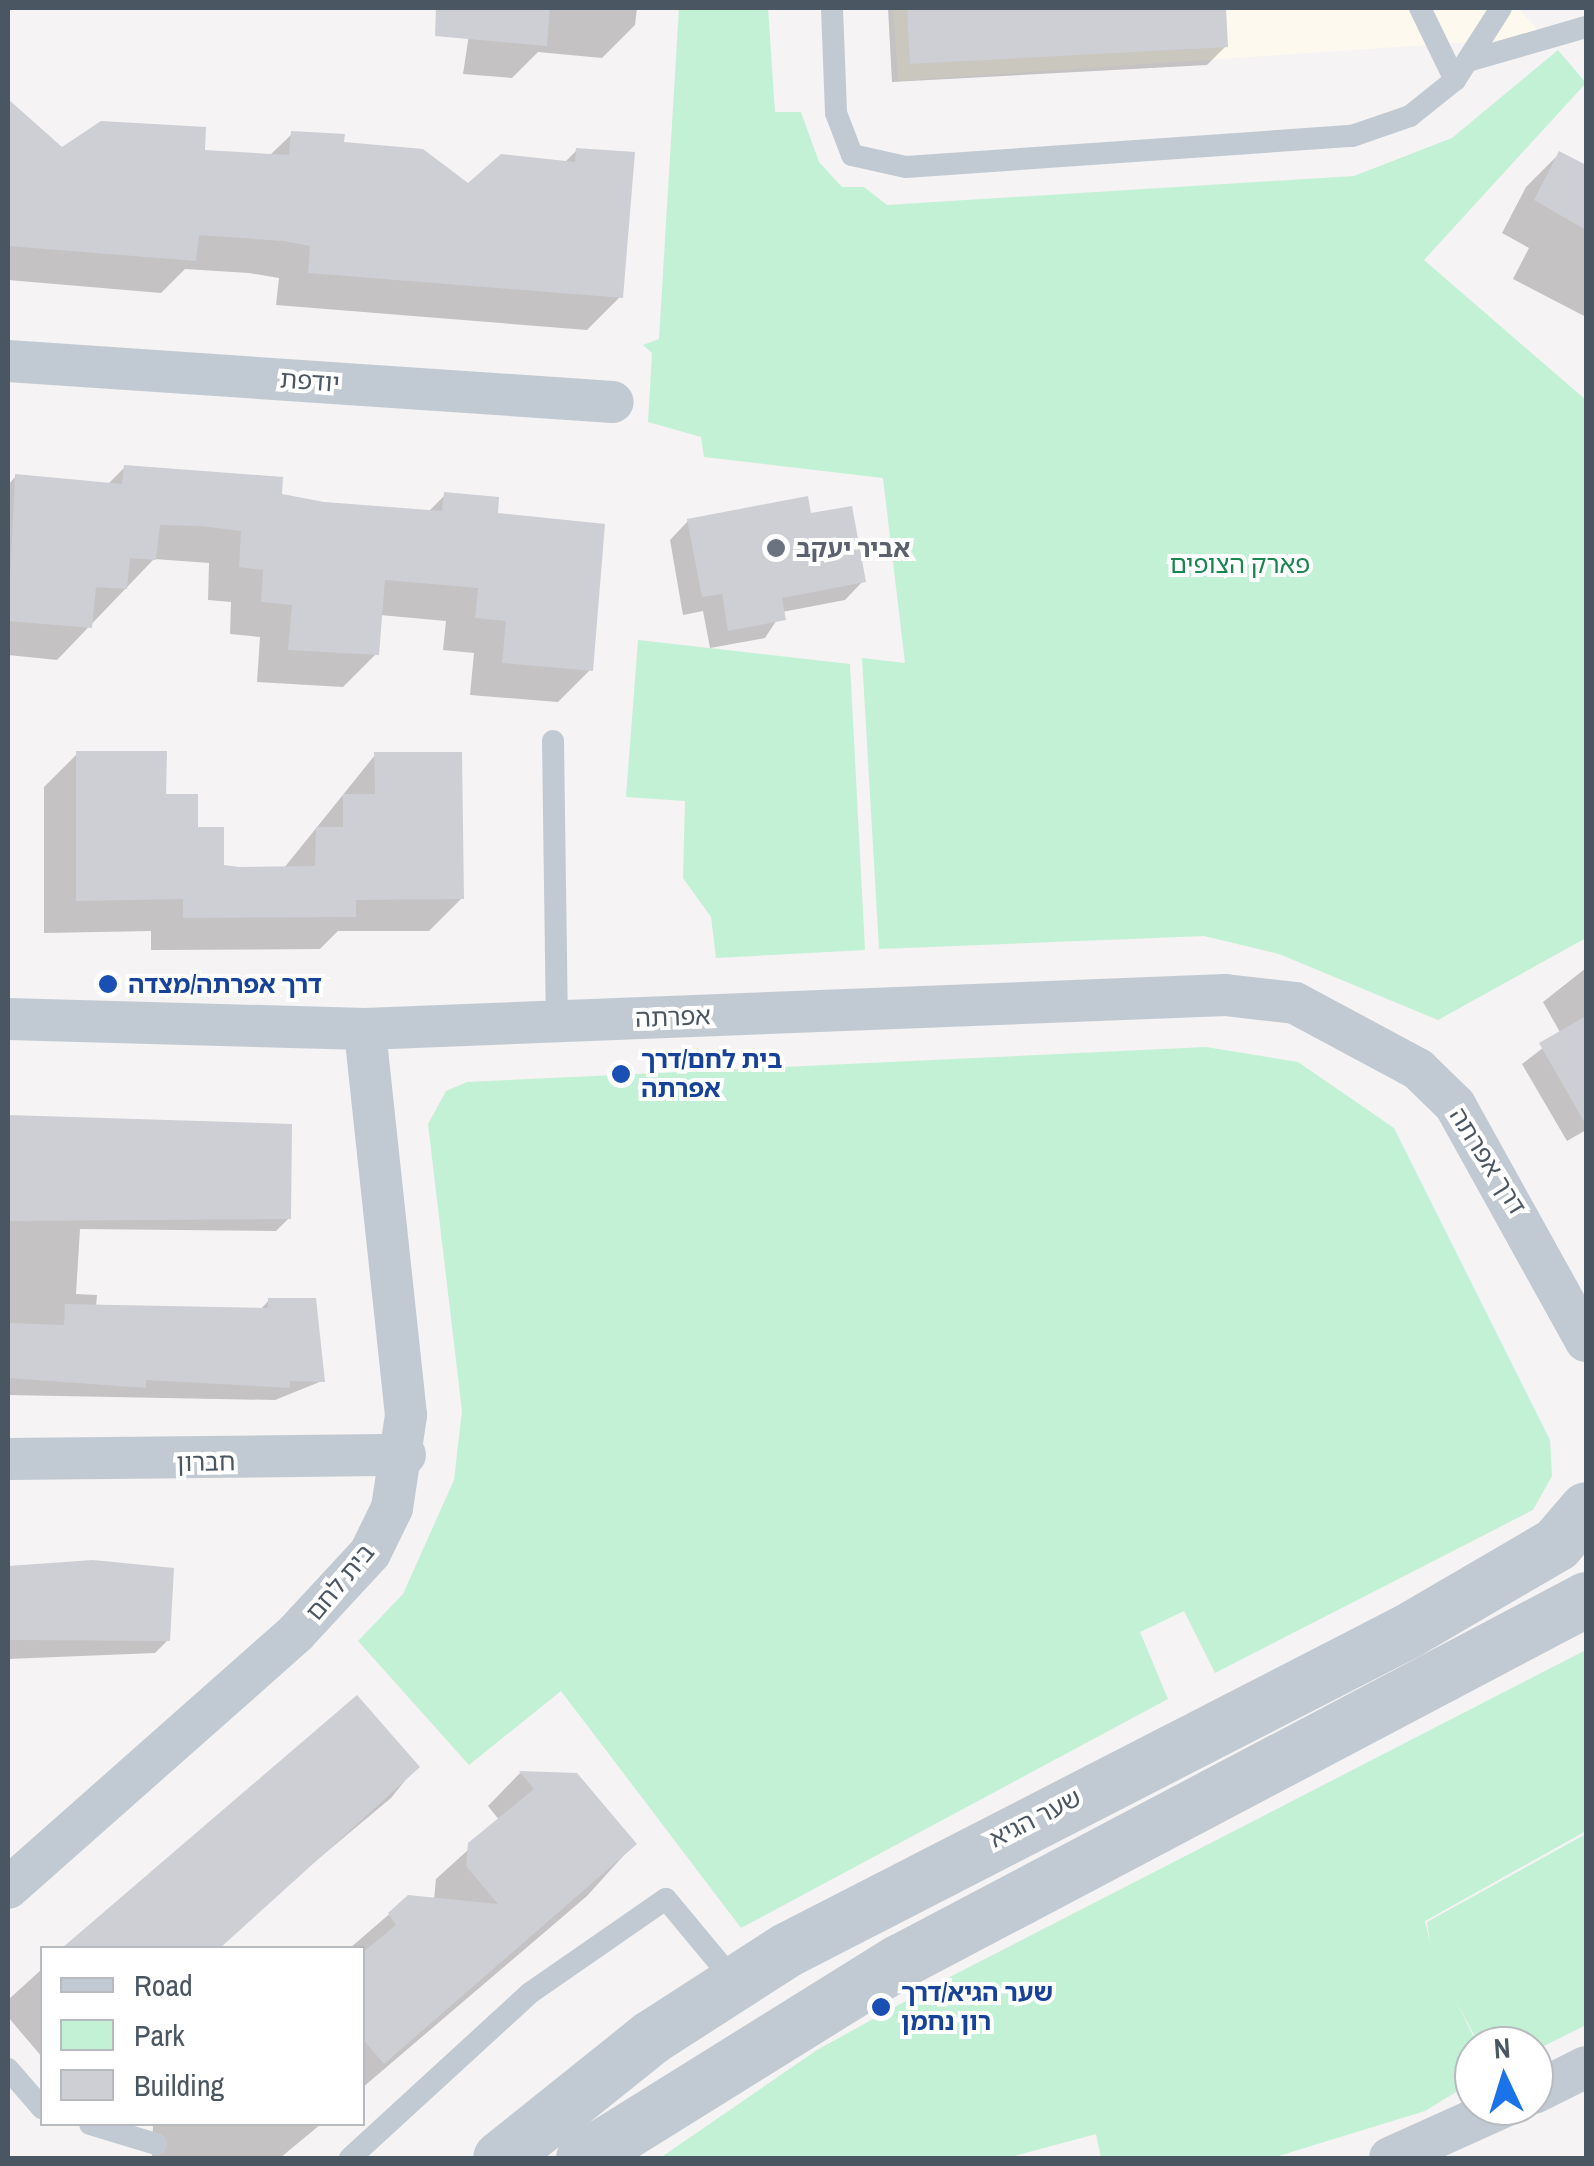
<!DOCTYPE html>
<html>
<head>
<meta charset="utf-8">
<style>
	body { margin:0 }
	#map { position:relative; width:1594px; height:2166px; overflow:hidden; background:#f5f3f3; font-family:"Archivo Narrow","Noto Sans Hebrew",sans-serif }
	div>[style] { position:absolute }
	.commercial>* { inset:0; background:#fdf9ef }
	.green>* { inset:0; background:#c3f1d5 }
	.shadow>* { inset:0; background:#0003 }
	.building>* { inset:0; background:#cdcfd5 }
	.service>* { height:22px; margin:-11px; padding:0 11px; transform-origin:11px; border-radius:11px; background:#c1cad2 }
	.minor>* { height:42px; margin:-21px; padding:0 21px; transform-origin:21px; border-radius:21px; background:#c1cad2 }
	.tertiary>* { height:55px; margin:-27.5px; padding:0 27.5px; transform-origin:27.5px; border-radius:27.5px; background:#c1cad2 }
	.dots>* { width:28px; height:28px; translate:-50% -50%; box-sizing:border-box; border:5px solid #fff; border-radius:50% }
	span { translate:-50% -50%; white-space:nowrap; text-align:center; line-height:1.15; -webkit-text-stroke:8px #fff; paint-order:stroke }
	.street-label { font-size:25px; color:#4a5661 }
	.worship-label { font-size:25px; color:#5b616d; font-weight:700 }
	.left { translate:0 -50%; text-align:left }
	.park-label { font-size:25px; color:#17864f }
	.transit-label { font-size:25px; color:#164399; font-weight:700 }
	.frame { position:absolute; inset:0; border:10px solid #4a5661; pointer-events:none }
	.legend { position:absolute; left:40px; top:1946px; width:325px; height:180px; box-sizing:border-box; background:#fff; border:2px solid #b7bbc0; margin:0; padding:12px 18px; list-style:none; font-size:30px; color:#4a5661 }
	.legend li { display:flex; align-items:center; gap:20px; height:50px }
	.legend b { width:50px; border:2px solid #b7bbc0 }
	.north { position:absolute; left:1454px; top:2026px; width:100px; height:100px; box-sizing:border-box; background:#fff; border:2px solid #b7bbc0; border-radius:50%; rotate:356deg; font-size:28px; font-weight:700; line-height:40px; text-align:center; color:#4a5661 }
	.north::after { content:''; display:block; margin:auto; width:35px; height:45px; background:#1a73e8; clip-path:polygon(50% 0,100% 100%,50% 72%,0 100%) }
</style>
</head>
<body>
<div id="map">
	<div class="commercial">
		<div style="clip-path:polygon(893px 8px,1518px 8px,1544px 37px,898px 81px)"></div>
	</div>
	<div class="green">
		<div style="clip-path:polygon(679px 8px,768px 8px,775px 112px,801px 112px,819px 162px,842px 187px,864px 187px,887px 205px,1354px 176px,1452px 138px,1558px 50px,1586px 83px,1424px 260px,1586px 400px,1586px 938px,1438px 1020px,1279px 954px,1204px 936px,879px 949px,862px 658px,905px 663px,883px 478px,704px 457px,701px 437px,648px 422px,652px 353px,643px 345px,659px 339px)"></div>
		<div style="clip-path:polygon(638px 640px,850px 664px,865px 950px,716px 958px,711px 917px,683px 878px,685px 801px,626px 797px)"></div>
		<div style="clip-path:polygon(1206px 1047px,1298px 1062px,1394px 1128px,1550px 1440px,1552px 1476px,1533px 1510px,1215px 1673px,1184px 1611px,1140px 1632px,1168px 1699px,741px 1928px,561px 1691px,469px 1765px,358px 1641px,403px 1594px,454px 1480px,462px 1411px,428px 1124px,446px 1091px,467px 1082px)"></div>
		<div style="clip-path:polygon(1586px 1650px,1586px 1831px,1425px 1921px,1430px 1943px,1427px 1922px,1586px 1834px,1586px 2025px,1534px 2051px,1480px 2046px,1456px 2001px,1478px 2046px,1474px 2081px,1425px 2111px,1272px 2158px,1101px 2158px,1096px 2134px,1007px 2158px,660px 2158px,817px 2050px,942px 1981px)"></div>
	</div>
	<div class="shadow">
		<div style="clip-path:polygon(473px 8px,637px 8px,635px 25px,602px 58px,538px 52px,512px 78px,463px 74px)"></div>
		<div style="clip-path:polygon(888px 8px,1223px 8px,1226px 46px,1207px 65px,892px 82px)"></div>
		<div style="clip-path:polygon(8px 116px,25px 118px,62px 150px,269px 156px,292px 134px,468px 186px,563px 164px,577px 150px,620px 297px,587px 330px,276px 305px,279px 278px,249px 273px,185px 269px,161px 293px,8px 280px)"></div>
		<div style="clip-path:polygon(1559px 154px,1586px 168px,1586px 317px,1513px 279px,1529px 248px,1502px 233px,1526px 187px)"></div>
		<div style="clip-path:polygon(125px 467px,323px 504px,428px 512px,445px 495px,495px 515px,591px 669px,558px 702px,470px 695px,474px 653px,443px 650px,446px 621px,380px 615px,376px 654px,343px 687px,257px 682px,260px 637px,230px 634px,231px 602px,208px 600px,209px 563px,154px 559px,57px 660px,8px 655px,8px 485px,16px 476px,107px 485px)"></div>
		<div style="clip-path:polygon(809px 516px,863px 581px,845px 600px,782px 612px,765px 638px,710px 648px,703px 611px,683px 615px,670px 540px,688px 521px)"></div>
		<div style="clip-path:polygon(77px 754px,163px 797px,221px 868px,284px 868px,375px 755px,462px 898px,429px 931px,338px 931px,320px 949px,151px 950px,151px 931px,44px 933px,44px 787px)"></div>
		<div style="clip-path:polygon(1586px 968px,1586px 1130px,1567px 1141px,1522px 1064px,1561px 1034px,1543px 1002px)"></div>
		<div style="clip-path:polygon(8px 1121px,290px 1126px,289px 1218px,276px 1231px,80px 1229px,76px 1294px,97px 1295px,96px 1307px,260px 1310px,269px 1300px,322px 1381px,275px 1400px,8px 1395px)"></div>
		<div style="clip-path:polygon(8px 1566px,171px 1570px,168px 1640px,155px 1653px,8px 1659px)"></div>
		<div style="clip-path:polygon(357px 1699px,416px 1767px,391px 1798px,212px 1948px,67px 1948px)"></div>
		<div style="clip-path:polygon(520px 1773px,576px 1776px,634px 1844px,587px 1896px,362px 2088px,362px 1948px,350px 1948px,408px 1898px,434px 1900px,436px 1879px,500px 1821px,488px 1806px)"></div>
		<div style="clip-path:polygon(42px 1969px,42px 2057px,8px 2017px,8px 2000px)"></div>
		<div style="clip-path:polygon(153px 2124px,321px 2124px,280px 2158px,152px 2158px)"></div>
	</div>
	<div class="building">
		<div style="clip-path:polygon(436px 8px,550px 8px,547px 46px,435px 36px)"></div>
		<div style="clip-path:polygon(907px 8px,1226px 8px,1228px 47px,910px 64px)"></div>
		<div style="clip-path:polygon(8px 99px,62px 147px,101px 121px,206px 127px,205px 150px,289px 155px,291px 131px,345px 134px,344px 142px,423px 149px,468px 183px,501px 154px,575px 162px,576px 148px,635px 152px,623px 298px,308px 273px,310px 246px,283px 241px,199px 235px,196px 261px,8px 246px)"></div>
		<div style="clip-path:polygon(1559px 151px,1586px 165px,1586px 230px,1534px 200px)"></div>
		<div style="clip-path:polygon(124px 465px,283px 477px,282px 494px,324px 502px,442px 511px,444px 492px,499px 497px,498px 513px,605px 524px,593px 671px,502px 663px,506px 621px,475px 618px,478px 588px,385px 580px,379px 655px,288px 650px,292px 605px,261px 602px,263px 570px,239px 567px,241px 531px,199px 526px,160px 525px,156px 560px,130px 558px,127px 589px,96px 587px,92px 628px,8px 621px,15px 474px,122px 484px)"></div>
		<div style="clip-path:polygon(808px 496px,811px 513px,852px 506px,866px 582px,782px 598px,786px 620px,728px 631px,722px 594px,702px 597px,687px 519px)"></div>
		<div style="clip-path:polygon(76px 751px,167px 751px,166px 794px,198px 794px,198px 827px,224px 827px,224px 865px,239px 867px,315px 866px,316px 827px,343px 827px,343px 794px,375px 794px,374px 752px,462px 752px,464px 899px,356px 900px,356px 917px,183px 918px,183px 899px,76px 901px)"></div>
		<div style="clip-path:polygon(1586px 1016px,1586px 1125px,1539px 1043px)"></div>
		<div style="clip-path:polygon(8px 1115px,292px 1124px,291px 1219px,8px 1221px)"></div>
		<div style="clip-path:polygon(268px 1298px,316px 1298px,325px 1382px,290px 1381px,290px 1388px,146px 1380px,146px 1388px,8px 1378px,8px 1323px,64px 1325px,65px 1304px,268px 1308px)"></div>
		<div style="clip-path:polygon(93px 1560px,174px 1568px,170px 1641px,8px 1640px,8px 1566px)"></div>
		<div style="clip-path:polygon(357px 1695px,420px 1767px,220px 1948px,62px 1948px)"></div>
		<div style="clip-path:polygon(519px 1771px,577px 1773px,637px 1844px,384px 2064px,362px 2038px,362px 1953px,396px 1925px,388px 1913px,408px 1895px,498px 1904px,466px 1866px,468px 1843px,534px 1789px)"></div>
	</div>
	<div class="service">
		<div style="left:832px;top:8px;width:105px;rotate:87.8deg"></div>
		<div style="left:836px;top:113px;width:45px;rotate:69.1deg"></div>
		<div style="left:852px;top:155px;width:55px;rotate:12.5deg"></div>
		<div style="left:906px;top:167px;width:447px;rotate:-4deg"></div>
		<div style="left:1352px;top:136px;width:61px;rotate:-19deg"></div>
		<div style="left:1410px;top:116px;width:58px;rotate:-38.7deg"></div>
		<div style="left:1455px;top:80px;width:85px;rotate:-57.4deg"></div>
		<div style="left:1420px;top:8px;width:80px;rotate:64.1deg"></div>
		<div style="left:1468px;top:61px;width:123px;rotate:-16.1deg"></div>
		<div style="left:553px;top:741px;width:281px;rotate:89.2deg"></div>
		<div style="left:8px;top:2069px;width:52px;rotate:48.9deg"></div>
		<div style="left:90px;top:2124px;width:69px;rotate:16.9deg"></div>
		<div style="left:350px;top:2158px;width:244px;rotate:-42.5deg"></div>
		<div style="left:530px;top:1993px;width:165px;rotate:-34.7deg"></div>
		<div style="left:666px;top:1899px;width:108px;rotate:50.3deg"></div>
	</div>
	<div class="minor">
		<div style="left:8px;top:361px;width:606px;rotate:3.88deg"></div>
		<div style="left:8px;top:1019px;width:357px;rotate:1.6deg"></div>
		<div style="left:365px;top:1029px;width:861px;rotate:-2.26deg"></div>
		<div style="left:1225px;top:995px;width:70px;rotate:6.5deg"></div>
		<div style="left:1295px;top:1003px;width:140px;rotate:28.2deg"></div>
		<div style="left:1418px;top:1069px;width:52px;rotate:44.2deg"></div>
		<div style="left:1455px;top:1105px;width:270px;rotate:61deg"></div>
		<div style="left:8px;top:1459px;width:397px;rotate:-0.6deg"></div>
		<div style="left:8px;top:1888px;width:385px;rotate:-41.5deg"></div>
		<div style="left:296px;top:1633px;width:109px;rotate:-47.2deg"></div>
		<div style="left:370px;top:1553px;width:50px;rotate:-63.9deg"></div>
		<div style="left:392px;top:1508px;width:94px;rotate:-81.4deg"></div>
		<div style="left:406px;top:1415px;width:388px;rotate:-96.1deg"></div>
		<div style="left:1534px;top:2093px;width:58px;rotate:-26.6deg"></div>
		<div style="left:1390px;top:2158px;width:126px;rotate:-24.3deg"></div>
	</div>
	<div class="tertiary">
		<div style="left:500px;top:2158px;width:193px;rotate:-38.7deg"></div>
		<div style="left:651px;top:2037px;width:161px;rotate:-32.8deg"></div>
		<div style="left:786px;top:1950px;width:698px;rotate:-27.19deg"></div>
		<div style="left:1407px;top:1631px;width:173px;rotate:-30.3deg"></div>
		<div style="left:1556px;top:1544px;width:46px;rotate:-49.4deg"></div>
		<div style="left:583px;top:2158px;width:373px;rotate:-31.9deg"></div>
		<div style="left:900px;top:1961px;width:776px;rotate:-27.82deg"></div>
	</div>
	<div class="dots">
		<div style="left:776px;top:548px;background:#6b7280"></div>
		<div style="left:108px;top:984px;background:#1a4fb4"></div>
		<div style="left:621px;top:1074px;background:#1a4fb4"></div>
		<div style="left:881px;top:2007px;background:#1a4fb4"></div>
	</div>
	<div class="street-label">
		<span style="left:310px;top:381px;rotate:4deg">יודפת</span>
		<span style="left:673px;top:1017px;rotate:-2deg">אפרתה</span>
		<span style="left:1488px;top:1161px;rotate:58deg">דרך אפרתה</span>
		<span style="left:206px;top:1462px;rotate:-1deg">חברון</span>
		<span style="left:340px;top:1582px;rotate:-50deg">בית לחם</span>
		<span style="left:1035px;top:1818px;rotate:-27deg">שער הגיא</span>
	</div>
	<div class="worship-label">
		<span class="left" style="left:796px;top:548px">אביר יעקב</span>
	</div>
	<div class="park-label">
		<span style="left:1240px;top:564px">פארק הצופים</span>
	</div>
	<div class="transit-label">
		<span class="left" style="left:128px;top:984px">דרך אפרתה/מצדה</span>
		<span class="left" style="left:641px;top:1074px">בית לחם/דרך<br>אפרתה</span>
		<span class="left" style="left:901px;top:2007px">שער הגיא/דרך<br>רון נחמן</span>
	</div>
	<div class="frame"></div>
	<ul class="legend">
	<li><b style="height:12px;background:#c1cad2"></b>Road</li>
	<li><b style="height:28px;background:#c3f1d5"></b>Park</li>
	<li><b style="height:28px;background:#cdcfd5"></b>Building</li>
	</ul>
	<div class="north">N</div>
</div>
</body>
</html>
